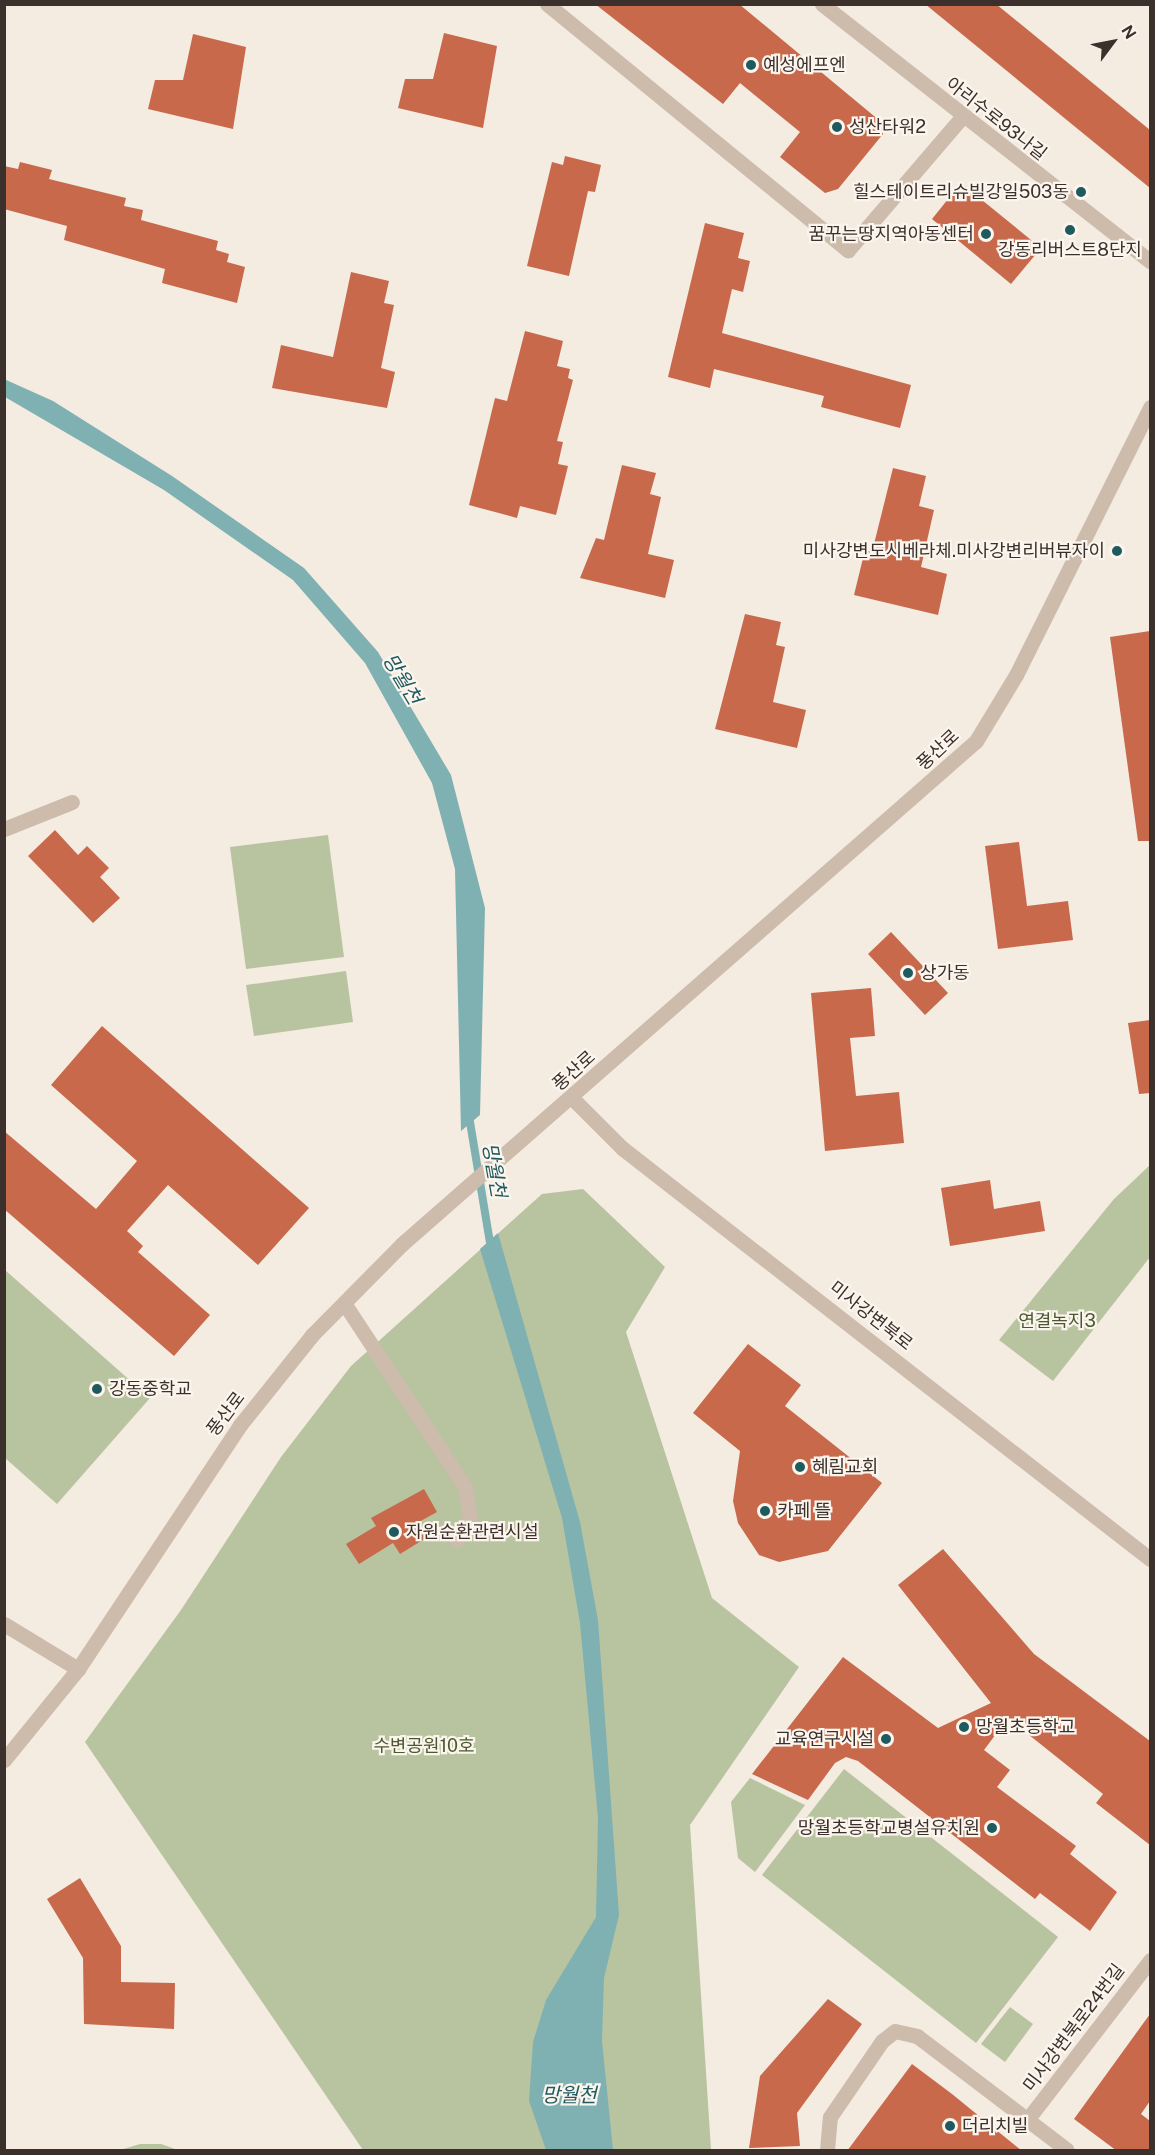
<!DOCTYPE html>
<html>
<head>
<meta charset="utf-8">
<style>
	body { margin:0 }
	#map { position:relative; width:1155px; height:2155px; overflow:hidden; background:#f4ebe1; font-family:"Public Sans","Noto Sans KR",sans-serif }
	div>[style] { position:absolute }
	.green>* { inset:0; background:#b8c4a0 }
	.water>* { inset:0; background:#7fb0b2 }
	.stream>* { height:8px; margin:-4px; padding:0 4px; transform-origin:4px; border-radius:4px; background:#7fb0b2 }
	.building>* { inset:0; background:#c8694b }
	.service>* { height:15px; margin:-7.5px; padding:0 7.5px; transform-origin:7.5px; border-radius:7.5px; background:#cdbbac }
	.minor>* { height:15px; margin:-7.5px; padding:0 7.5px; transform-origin:7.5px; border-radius:7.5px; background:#cdbbac }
	.tertiary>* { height:15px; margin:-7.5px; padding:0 7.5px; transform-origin:7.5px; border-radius:7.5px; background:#cdbbac }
	.dots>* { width:16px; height:16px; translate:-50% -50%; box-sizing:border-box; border:3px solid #fbf5ee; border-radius:50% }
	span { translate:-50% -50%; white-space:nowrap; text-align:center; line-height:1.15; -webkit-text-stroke:4.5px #fbf5ee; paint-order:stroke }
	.poi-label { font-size:18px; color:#3b302b }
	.left { translate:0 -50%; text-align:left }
	.right { translate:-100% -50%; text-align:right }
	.street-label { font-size:18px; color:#3b302b }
	.park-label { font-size:18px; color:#4a5a2e }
	.water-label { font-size:20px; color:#1f5a5e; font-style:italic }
	.frame { position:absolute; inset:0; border:6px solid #3b302b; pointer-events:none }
	.north { position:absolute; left:1083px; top:12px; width:60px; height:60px; -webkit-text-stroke:4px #fbf5ee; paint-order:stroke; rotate:58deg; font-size:16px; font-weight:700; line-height:24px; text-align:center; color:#3b302b }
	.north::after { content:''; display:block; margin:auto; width:21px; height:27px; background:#3b302b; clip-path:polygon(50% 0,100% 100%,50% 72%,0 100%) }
</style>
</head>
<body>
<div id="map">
	<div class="green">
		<div style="clip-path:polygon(328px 835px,344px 957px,246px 969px,230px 847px)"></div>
		<div style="clip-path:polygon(346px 971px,353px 1022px,254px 1036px,246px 985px)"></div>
		<div style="clip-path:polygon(1150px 1165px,1150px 1257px,1053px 1381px,999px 1340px,1114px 1199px)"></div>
		<div style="clip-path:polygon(583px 1189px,665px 1267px,626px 1332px,712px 1598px,799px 1667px,690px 1825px,711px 2150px,363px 2150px,85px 1742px,181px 1610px,281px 1457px,351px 1366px,542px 1194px)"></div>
		<div style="clip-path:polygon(5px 1270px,150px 1398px,57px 1504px,5px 1458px)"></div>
		<div style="clip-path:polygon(844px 1769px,1058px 1937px,976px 2043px,762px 1875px)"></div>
		<div style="clip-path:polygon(750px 1778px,805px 1805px,755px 1872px,738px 1858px,731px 1802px)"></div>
		<div style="clip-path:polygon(1010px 2007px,1033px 2024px,1005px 2062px,981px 2044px)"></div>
		<div style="clip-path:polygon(140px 2144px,161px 2144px,178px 2150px,120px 2150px)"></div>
	</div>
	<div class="water">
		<div style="clip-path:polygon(4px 379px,53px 401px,172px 476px,304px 568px,378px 652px,451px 775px,485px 908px,480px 1115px,461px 1131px,455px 869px,432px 783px,365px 663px,293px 580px,164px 490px,5px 397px)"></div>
		<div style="clip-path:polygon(498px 1233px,580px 1522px,598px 1620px,619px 1915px,604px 1978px,602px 2041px,613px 2150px,546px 2150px,529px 2101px,533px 2042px,546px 2000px,596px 1917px,598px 1818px,580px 1623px,562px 1518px,480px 1249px)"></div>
	</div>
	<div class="stream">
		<div style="left:469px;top:1116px;width:135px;rotate:80.6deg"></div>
	</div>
	<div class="building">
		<div style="clip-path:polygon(595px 4px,739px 4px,880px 121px,883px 134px,838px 189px,825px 193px,780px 157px,800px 132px,773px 110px,740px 83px,723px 104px)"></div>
		<div style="clip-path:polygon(925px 4px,996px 4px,1150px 130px,1150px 188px)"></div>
		<div style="clip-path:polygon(444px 33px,497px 46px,483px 128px,398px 108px,405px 79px,433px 79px)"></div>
		<div style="clip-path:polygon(193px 34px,246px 47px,233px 129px,148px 109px,155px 80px,183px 80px)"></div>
		<div style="clip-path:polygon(565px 156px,601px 165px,595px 192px,588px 191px,569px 276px,527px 266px,552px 162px,563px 165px)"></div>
		<div style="clip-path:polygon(20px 162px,52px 170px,49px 179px,126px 198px,124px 206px,143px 210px,141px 220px,218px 241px,216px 250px,229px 254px,227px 262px,245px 267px,237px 303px,162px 283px,165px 269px,64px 240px,67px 226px,4px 209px,4px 166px,18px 169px)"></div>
		<div style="clip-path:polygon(961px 183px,1041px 248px,1011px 284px,932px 219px)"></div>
		<div style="clip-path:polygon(705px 223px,744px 233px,738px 258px,750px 261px,743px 292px,732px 289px,722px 333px,911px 385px,900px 428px,821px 407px,824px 396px,714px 369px,710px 388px,668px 377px)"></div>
		<div style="clip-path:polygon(351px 272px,389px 281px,384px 303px,394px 305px,381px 368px,395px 372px,387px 408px,272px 388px,281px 345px,333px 357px)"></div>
		<div style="clip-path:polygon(525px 331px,563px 341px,557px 366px,570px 369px,568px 378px,573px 380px,557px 441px,563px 442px,558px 464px,568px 466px,556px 515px,520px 506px,517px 518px,469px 505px,495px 398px,507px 401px)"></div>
		<div style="clip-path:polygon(622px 465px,656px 473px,650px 494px,661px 497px,648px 554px,674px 560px,665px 598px,580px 578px,596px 538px,604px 540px)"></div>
		<div style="clip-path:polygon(893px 468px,926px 476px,919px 506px,934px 510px,921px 567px,947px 574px,938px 615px,854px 595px,865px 550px,872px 552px)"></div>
		<div style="clip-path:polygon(745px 614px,781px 622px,776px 645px,785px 647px,773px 702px,806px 710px,797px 748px,715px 729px)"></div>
		<div style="clip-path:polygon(1150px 631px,1150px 841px,1138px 841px,1110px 637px)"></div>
		<div style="clip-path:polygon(55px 830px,78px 855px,87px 846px,109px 868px,100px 877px,120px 898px,93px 923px,28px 856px)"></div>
		<div style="clip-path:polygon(1019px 842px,1027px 906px,1068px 901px,1073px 940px,998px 949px,985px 846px)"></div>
		<div style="clip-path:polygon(891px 932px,948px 993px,925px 1015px,868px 954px)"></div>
		<div style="clip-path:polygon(871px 988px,875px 1036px,850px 1038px,856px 1096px,899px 1092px,904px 1143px,825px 1151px,811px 993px)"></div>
		<div style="clip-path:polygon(1150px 1020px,1150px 1093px,1139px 1094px,1128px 1023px)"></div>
		<div style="clip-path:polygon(102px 1026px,309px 1208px,258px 1265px,168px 1185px,127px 1231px,143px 1246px,138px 1252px,210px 1315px,174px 1356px,4px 1209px,4px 1131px,96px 1209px,137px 1161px,51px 1085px)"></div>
		<div style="clip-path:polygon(990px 1180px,994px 1209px,1040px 1201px,1045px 1231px,950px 1246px,941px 1188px)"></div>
		<div style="clip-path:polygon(748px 1344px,801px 1385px,785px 1406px,882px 1483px,828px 1551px,779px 1562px,759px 1555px,738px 1523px,733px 1501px,740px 1451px,693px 1413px)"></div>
		<div style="clip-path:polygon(424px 1489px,437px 1512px,417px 1523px,426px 1538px,400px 1554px,393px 1543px,359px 1564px,346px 1544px,376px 1526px,371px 1518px)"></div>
		<div style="clip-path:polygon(943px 1549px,1034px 1654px,1150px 1741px,1150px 1845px,1096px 1803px,1103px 1794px,1008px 1718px,984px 1750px,1010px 1770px,997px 1787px,1076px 1846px,1070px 1854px,1117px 1892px,1090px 1931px,1040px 1893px,1035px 1899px,858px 1761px,846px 1757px,835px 1763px,808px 1800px,752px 1774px,843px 1657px,938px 1728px,991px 1703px,898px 1585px)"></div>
		<div style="clip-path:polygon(80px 1878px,121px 1946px,121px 1982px,175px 1983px,174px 2029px,84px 2024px,83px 1958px,47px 1899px)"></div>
		<div style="clip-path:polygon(828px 1999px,862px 2024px,797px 2113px,800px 2146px,749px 2148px,760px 2076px)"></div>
		<div style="clip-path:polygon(1150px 2014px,1150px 2101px,1141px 2114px,1150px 2121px,1150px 2151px,1117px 2151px,1074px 2119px)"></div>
		<div style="clip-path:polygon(912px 2064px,952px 2094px,1022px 2151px,847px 2151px)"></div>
	</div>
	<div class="service">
		<div style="left:344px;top:1303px;width:220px;rotate:56.7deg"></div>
		<div style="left:465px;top:1487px;width:31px;rotate:81deg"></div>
		<div style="left:470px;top:1518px;width:26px;rotate:121deg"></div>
	</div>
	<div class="minor">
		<div style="left:547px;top:4px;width:389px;rotate:39.3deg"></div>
		<div style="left:848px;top:250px;width:174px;rotate:-49.4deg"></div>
		<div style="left:822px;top:4px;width:417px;rotate:38.1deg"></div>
		<div style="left:4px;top:829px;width:73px;rotate:-21.7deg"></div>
		<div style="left:4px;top:1624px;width:87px;rotate:31.3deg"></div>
		<div style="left:1027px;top:2120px;width:202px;rotate:-52.4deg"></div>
		<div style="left:827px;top:2150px;width:33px;rotate:-85deg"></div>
		<div style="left:830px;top:2117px;width:92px;rotate:-55.6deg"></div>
		<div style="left:882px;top:2041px;width:16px;rotate:-38deg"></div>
		<div style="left:895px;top:2031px;width:23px;rotate:13deg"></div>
		<div style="left:917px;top:2036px;width:188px;rotate:37.2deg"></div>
	</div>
	<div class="tertiary">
		<div style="left:573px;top:1099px;width:69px;rotate:45deg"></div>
		<div style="left:622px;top:1148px;width:669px;rotate:37.9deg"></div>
		<div style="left:4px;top:1760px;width:117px;rotate:-50.9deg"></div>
		<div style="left:78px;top:1669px;width:293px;rotate:-56.4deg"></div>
		<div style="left:240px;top:1425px;width:115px;rotate:-51.3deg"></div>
		<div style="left:312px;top:1335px;width:128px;rotate:-45.3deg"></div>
		<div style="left:402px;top:1244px;width:763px;rotate:-41.23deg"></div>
		<div style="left:976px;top:741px;width:77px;rotate:-58.8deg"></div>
		<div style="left:1016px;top:675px;width:300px;rotate:-63.4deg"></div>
	</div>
	<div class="dots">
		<div style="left:751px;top:65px;background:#1f5a5e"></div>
		<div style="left:837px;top:127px;background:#1f5a5e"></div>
		<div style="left:1081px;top:192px;background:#1f5a5e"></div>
		<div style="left:1070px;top:230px;background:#1f5a5e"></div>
		<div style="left:986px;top:234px;background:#1f5a5e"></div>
		<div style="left:1117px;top:551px;background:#1f5a5e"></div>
		<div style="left:908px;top:973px;background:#1f5a5e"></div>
		<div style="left:97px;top:1389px;background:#1f5a5e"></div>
		<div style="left:800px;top:1467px;background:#1f5a5e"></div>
		<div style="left:765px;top:1511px;background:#1f5a5e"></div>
		<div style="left:394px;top:1532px;background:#1f5a5e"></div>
		<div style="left:964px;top:1727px;background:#1f5a5e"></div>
		<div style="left:886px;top:1739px;background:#1f5a5e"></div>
		<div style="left:992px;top:1828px;background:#1f5a5e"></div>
		<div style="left:950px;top:2126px;background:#1f5a5e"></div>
	</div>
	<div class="poi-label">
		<span class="left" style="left:763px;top:65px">예성에프엔</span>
		<span class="left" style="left:849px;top:127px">성산타워2</span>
		<span class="right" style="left:1069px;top:192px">힐스테이트리슈빌강일503동</span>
		<span class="right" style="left:974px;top:234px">꿈꾸는땅지역아동센터</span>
		<span style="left:1070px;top:250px">강동리버스트8단지</span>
		<span class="right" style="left:1105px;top:551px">미사강변도시베라체.미사강변리버뷰자이</span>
		<span class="left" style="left:920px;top:973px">상가동</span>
		<span class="left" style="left:109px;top:1389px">강동중학교</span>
		<span class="left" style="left:812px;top:1467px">혜림교회</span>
		<span class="left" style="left:777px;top:1511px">카페 뜰</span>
		<span class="left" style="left:406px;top:1532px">자원순환관련시설</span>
		<span class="left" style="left:976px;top:1727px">망월초등학교</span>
		<span class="right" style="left:874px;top:1739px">교육연구시설</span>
		<span class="right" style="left:980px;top:1828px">망월초등학교병설유치원</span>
		<span class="left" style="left:962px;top:2126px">더리치빌</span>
	</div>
	<div class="street-label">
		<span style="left:996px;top:119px;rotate:38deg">아리수로93나길</span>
		<span style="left:938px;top:750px;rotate:-43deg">풍산로</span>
		<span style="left:574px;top:1071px;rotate:-42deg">풍산로</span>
		<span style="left:871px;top:1316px;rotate:38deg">미사강변북로</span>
		<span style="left:226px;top:1414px;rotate:-53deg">풍산로</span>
		<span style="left:1074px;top:2028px;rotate:-53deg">미사강변북로24번길</span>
	</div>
	<div class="park-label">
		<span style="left:1057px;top:1321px">연결녹지3</span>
		<span style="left:424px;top:1746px">수변공원10호</span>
	</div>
	<div class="water-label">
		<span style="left:402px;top:679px;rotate:59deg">망월천</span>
		<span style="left:494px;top:1170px;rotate:80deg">망월천</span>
		<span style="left:569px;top:2095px">망월천</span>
	</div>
	<div class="frame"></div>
	<div class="north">N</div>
</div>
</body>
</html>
